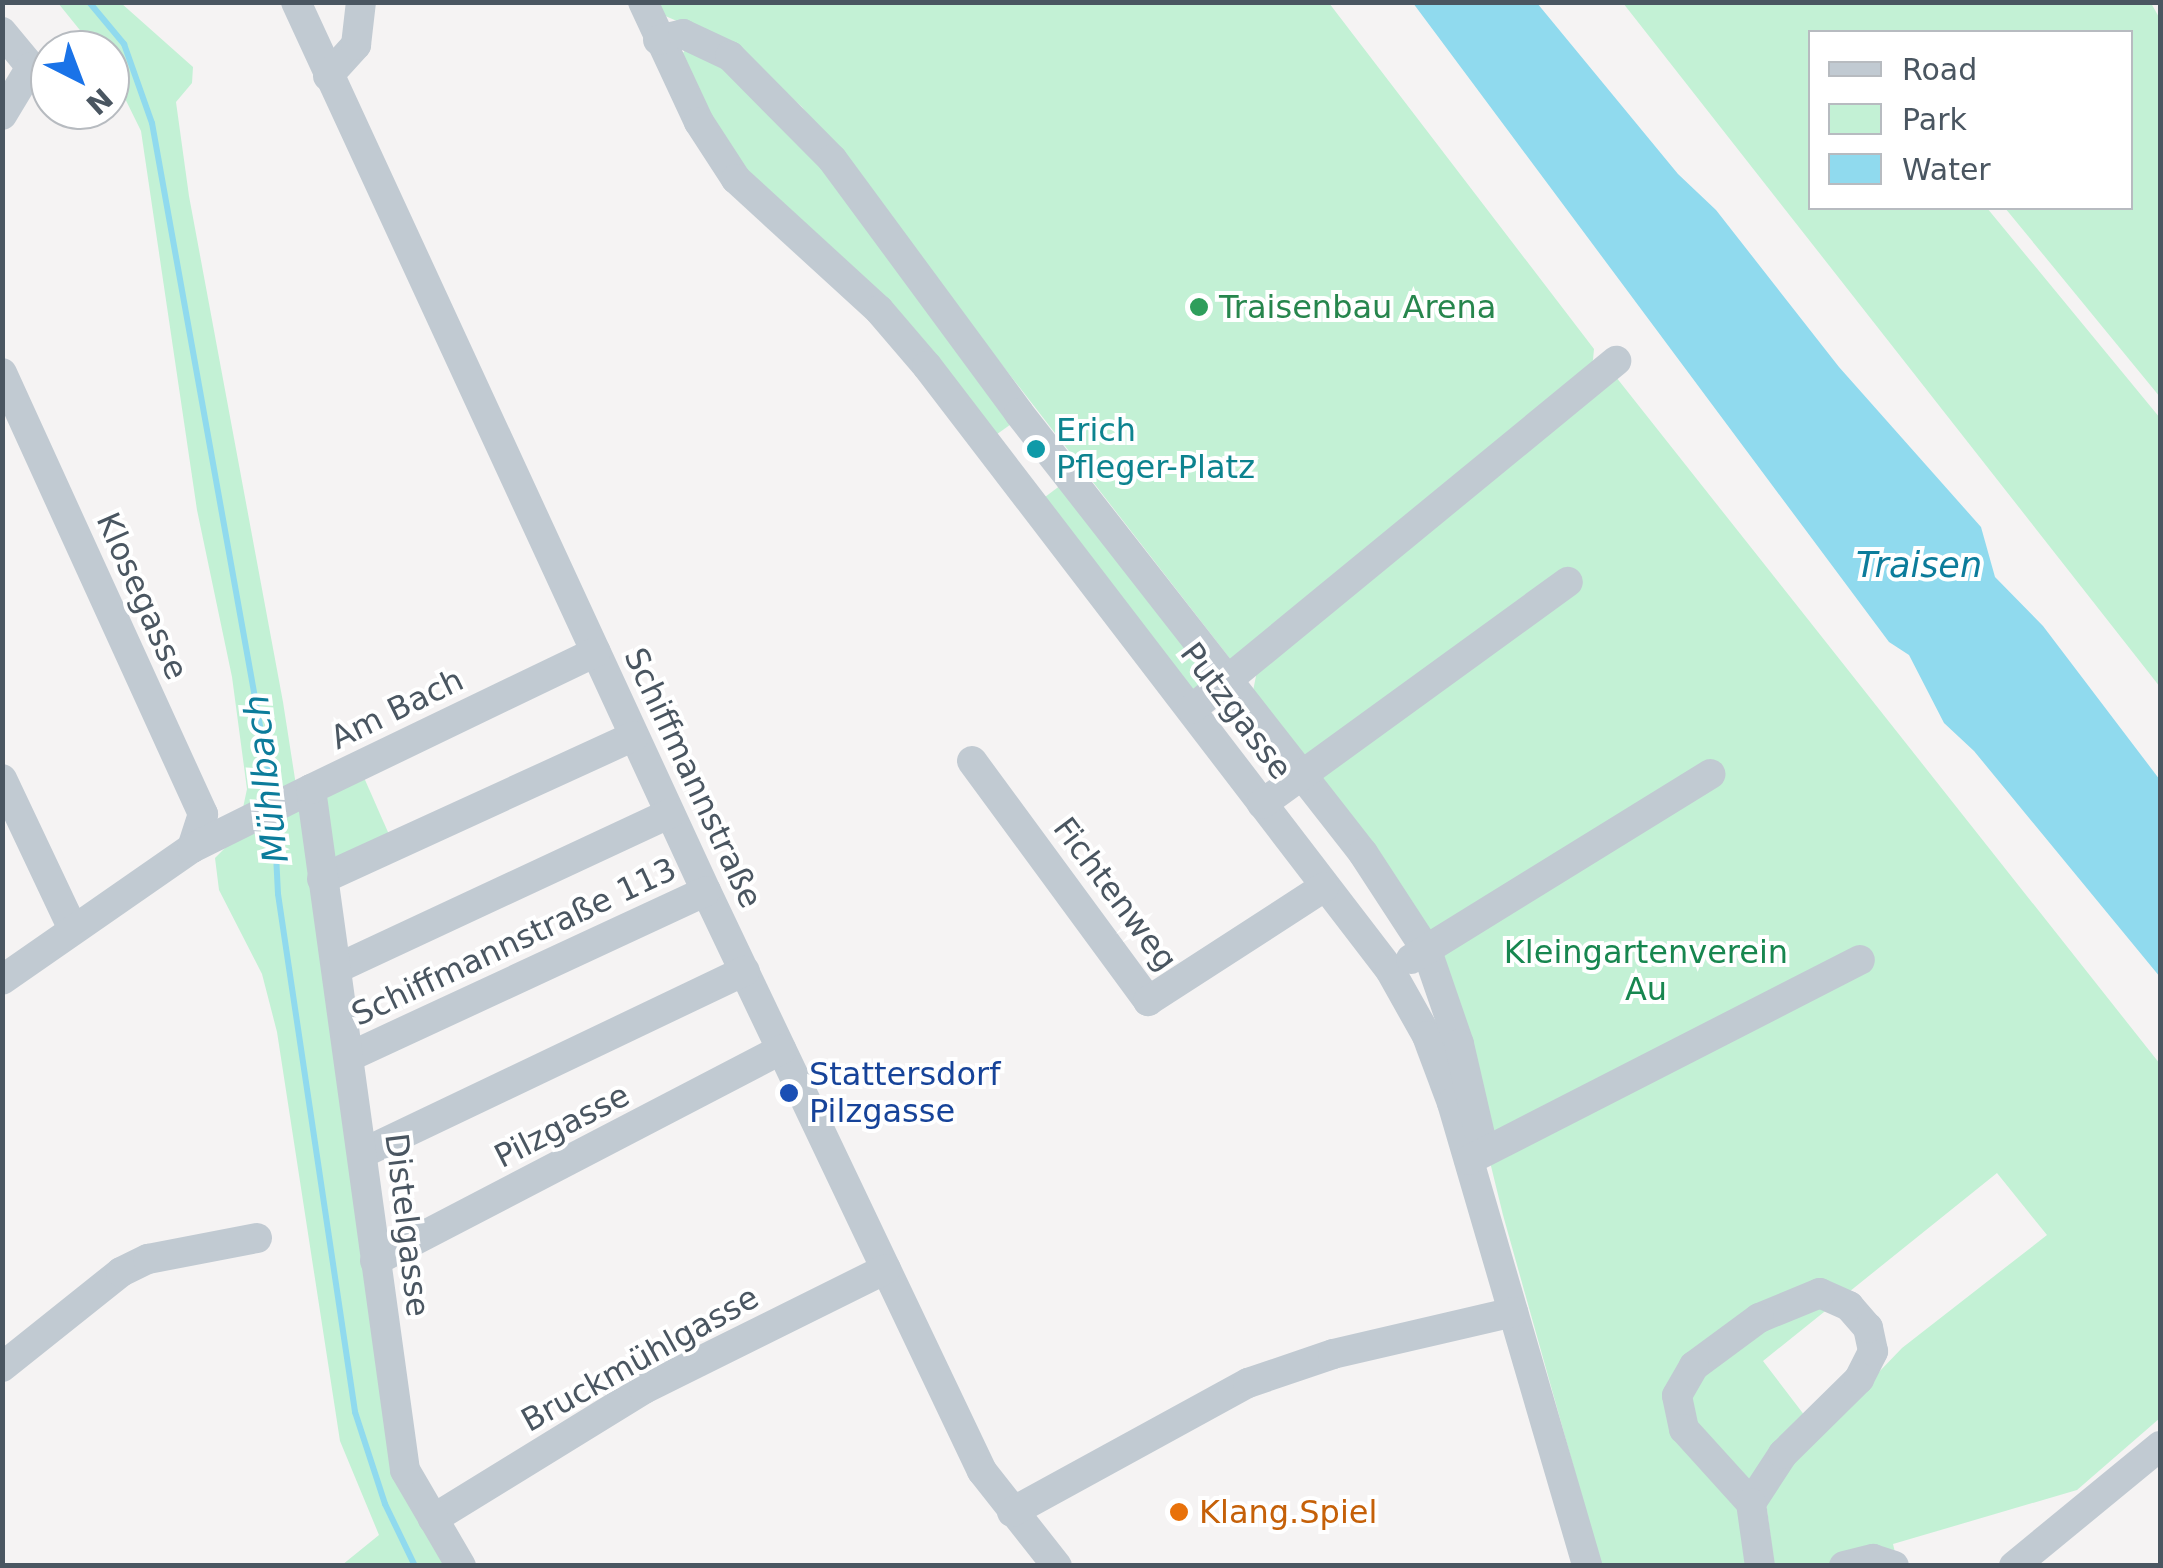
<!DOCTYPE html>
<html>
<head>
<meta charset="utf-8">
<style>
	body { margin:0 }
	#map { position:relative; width:2163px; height:1568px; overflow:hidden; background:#f5f3f3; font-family:"DejaVu Sans",sans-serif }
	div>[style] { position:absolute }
	.green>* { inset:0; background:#c3f1d5 }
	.water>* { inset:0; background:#90daee }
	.stream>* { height:6px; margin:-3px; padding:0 3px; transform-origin:3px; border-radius:3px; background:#90daee }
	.minor>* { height:30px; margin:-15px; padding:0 15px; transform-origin:15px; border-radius:15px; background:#c1cad2 }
	.dots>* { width:28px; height:28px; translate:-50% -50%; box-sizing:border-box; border:5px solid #fff; border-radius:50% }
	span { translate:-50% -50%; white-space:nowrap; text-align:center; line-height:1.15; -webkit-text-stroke:8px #fff; paint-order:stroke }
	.leisure-label { font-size:32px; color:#27864d }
	.left { translate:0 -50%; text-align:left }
	.culture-label { font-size:32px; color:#0d838f }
	.street-label { font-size:32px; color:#4a5661 }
	.park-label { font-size:32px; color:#17864f }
	.transit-label { font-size:32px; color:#164399 }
	.food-label { font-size:32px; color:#c56008 }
	.water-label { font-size:35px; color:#0c7c9b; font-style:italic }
	.frame { position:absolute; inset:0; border:5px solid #4a5661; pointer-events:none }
	.legend { position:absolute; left:1808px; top:30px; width:325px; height:180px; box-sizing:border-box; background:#fff; border:2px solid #b7bbc0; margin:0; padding:12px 18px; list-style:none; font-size:30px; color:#4a5661 }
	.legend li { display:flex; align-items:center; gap:20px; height:50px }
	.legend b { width:50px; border:2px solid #b7bbc0 }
	.north { position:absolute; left:30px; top:30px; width:100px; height:100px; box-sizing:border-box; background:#fff; border:2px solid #b7bbc0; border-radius:50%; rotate:138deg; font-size:28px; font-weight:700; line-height:40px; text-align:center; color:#4a5661 }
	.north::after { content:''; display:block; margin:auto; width:35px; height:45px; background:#1a73e8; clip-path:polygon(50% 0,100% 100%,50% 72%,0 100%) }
</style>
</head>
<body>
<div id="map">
	<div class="green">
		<div style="clip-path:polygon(58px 3px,121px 3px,193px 67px,192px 83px,176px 102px,189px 196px,283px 702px,349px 1125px,391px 1461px,450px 1565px,342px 1565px,379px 1535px,340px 1441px,277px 1032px,262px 974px,219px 890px,215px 858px,237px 836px,247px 789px,232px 677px,197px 510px,141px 131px,110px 68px,110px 50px,96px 50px)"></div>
		<div style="clip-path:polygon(657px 3px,1329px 3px,1594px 349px,1593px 360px,1588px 371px,1231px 660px,802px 107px,735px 46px,663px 15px)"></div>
		<div style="clip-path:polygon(1623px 3px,2151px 3px,2160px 19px,2160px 397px,2005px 208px,2130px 208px,2130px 32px,1810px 32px,1810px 208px,1987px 208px,2160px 418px,2160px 687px)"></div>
		<div style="clip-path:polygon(691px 43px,776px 104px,1014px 422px,993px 437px,742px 171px,678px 59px)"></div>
		<div style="clip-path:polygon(1616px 377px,2160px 1064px,2160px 1418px,2077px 1490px,1893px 1544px,1898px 1565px,1774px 1565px,1766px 1502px,1781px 1474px,1902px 1348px,2047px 1235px,1997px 1173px,1763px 1361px,1805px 1416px,1781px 1439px,1749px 1565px,1601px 1565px,1503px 1215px,1438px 950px,1253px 691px,1258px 666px)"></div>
		<div style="clip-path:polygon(1061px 485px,1213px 678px,1192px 694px,1041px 500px)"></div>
		<div style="clip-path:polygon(362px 773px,391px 839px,331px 858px,321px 809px,333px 787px)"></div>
	</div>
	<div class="water">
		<div style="clip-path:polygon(1413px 3px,1537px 3px,1678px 174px,1716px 210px,1839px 367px,1981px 527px,1995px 577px,2043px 626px,2160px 780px,2160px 977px,1974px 751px,1944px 723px,1909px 655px,1889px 642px)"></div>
	</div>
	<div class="stream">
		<div style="left:89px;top:2px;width:55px;rotate:50.2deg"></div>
		<div style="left:124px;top:44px;width:84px;rotate:70.5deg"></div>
		<div style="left:152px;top:123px;width:686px;rotate:79.84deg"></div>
		<div style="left:274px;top:815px;width:79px;rotate:87.1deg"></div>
		<div style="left:278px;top:894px;width:524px;rotate:81.54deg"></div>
		<div style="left:355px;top:1412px;width:97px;rotate:71.9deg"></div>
		<div style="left:385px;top:1504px;width:69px;rotate:64.2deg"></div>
	</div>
	<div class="minor">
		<div style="left:296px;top:2px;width:979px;rotate:65.24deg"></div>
		<div style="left:706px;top:891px;width:642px;rotate:64.55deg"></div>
		<div style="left:982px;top:1471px;width:121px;rotate:51.7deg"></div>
		<div style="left:643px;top:2px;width:132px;rotate:65deg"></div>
		<div style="left:699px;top:122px;width:68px;rotate:57deg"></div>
		<div style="left:736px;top:179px;width:194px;rotate:42.5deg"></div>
		<div style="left:879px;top:310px;width:74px;rotate:49.4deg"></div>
		<div style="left:927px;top:366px;width:761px;rotate:52.53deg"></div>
		<div style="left:1390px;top:970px;width:76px;rotate:60.7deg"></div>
		<div style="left:1427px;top:1036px;width:72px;rotate:69.5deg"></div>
		<div style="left:1452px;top:1103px;width:482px;rotate:73.7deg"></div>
		<div style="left:2px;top:32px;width:45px;rotate:50.4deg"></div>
		<div style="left:31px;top:67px;width:56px;rotate:121.1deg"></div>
		<div style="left:658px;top:40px;width:26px;rotate:-13deg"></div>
		<div style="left:683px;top:34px;width:52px;rotate:25.1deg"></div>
		<div style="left:730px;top:56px;width:145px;rotate:45.3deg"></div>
		<div style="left:832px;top:159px;width:315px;rotate:53.6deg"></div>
		<div style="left:1019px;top:413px;width:559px;rotate:51.98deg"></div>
		<div style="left:1363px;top:853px;width:117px;rotate:56.9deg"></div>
		<div style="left:1427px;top:951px;width:98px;rotate:71deg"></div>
		<div style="left:1459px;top:1044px;width:93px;rotate:77deg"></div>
		<div style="left:328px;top:76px;width:42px;rotate:-47.9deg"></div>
		<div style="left:356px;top:45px;width:43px;rotate:-83.4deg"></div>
		<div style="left:2px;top:373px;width:485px;rotate:65.5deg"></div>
		<div style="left:203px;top:814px;width:36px;rotate:108deg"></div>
		<div style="left:1192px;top:709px;width:549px;rotate:-39.38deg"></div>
		<div style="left:972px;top:761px;width:298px;rotate:53.7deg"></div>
		<div style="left:1148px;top:1001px;width:210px;rotate:-32.9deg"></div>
		<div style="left:2px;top:779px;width:164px;rotate:64.7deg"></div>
		<div style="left:1262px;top:804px;width:378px;rotate:-36deg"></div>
		<div style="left:322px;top:879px;width:343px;rotate:-24.6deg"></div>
		<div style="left:1411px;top:959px;width:352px;rotate:-31.7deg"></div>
		<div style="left:338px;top:968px;width:366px;rotate:-25deg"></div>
		<div style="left:2px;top:980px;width:231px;rotate:-34.8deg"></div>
		<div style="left:192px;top:848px;width:133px;rotate:-26.4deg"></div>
		<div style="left:351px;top:1056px;width:391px;rotate:-24.9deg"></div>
		<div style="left:363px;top:1153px;width:423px;rotate:-25.5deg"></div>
		<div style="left:1469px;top:1160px;width:439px;rotate:-27.1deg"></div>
		<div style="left:375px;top:1261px;width:458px;rotate:-27.5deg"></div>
		<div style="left:2px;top:1367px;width:152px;rotate:-38.6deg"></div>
		<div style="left:121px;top:1272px;width:30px;rotate:-26deg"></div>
		<div style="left:148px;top:1259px;width:111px;rotate:-10.9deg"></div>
		<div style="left:1751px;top:1503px;width:59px;rotate:-56.9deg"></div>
		<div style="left:1783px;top:1454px;width:107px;rotate:-44.6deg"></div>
		<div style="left:1859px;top:1379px;width:31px;rotate:-63deg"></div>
		<div style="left:1873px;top:1351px;width:24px;rotate:-102deg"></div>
		<div style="left:1868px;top:1328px;width:29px;rotate:-131deg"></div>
		<div style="left:1849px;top:1306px;width:32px;rotate:-156deg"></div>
		<div style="left:1820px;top:1293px;width:66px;rotate:157.7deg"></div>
		<div style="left:1759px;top:1318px;width:81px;rotate:143.6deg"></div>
		<div style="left:1694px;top:1366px;width:34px;rotate:120deg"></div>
		<div style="left:1677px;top:1396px;width:34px;rotate:78deg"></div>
		<div style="left:1684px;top:1429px;width:100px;rotate:47.8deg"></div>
		<div style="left:1751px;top:1503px;width:64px;rotate:81.9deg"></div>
		<div style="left:1012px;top:1512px;width:269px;rotate:-28.7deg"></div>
		<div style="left:1248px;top:1383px;width:90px;rotate:-18.8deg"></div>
		<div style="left:1333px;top:1354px;width:185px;rotate:-13.1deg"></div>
		<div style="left:433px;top:1519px;width:248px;rotate:-31.6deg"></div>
		<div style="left:644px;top:1389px;width:270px;rotate:-26.4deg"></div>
		<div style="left:461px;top:1566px;width:111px;rotate:-120.3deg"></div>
		<div style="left:405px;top:1470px;width:687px;rotate:-97.86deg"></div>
		<div style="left:311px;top:789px;width:316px;rotate:-25.7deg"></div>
		<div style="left:1844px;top:1566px;width:30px;rotate:-14deg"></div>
		<div style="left:1873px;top:1559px;width:22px;rotate:18deg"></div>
		<div style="left:2014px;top:1566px;width:189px;rotate:-39.4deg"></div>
	</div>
	<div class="dots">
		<div style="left:1199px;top:307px;background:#2e9e5b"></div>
		<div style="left:1036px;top:449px;background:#0f9aa8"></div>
		<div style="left:789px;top:1093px;background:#1a4fb4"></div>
		<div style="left:1179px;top:1512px;background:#e8710a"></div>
	</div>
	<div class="leisure-label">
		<span class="left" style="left:1219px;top:307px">Traisenbau Arena</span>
	</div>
	<div class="culture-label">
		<span class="left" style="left:1056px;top:449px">Erich<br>Pfleger-Platz</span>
	</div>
	<div class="street-label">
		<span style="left:142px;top:596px;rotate:66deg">Klosegasse</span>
		<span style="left:397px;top:709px;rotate:-26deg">Am Bach</span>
		<span style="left:1236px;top:711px;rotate:53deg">Putzgasse</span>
		<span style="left:693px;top:778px;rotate:65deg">Schiffmannstraße</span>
		<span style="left:1115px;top:894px;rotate:53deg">Fichtenweg</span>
		<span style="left:514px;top:942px;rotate:-25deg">Schiffmannstraße 113</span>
		<span style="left:562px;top:1126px;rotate:-27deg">Pilzgasse</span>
		<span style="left:407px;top:1225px;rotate:83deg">Distelgasse</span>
		<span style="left:640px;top:1359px;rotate:-29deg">Bruckmühlgasse</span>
	</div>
	<div class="park-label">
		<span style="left:1646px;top:971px">Kleingartenverein<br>Au</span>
	</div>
	<div class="transit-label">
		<span class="left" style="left:809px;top:1093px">Stattersdorf<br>Pilzgasse</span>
	</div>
	<div class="food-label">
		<span class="left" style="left:1199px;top:1512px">Klang.Spiel</span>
	</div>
	<div class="water-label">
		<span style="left:1919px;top:565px">Traisen</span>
		<span style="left:266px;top:779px;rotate:-97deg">Mühlbach</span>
	</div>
	<div class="frame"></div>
	<ul class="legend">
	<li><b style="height:12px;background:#c1cad2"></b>Road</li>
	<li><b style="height:28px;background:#c3f1d5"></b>Park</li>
	<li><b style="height:28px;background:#90daee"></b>Water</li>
	</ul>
	<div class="north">N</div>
</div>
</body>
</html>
